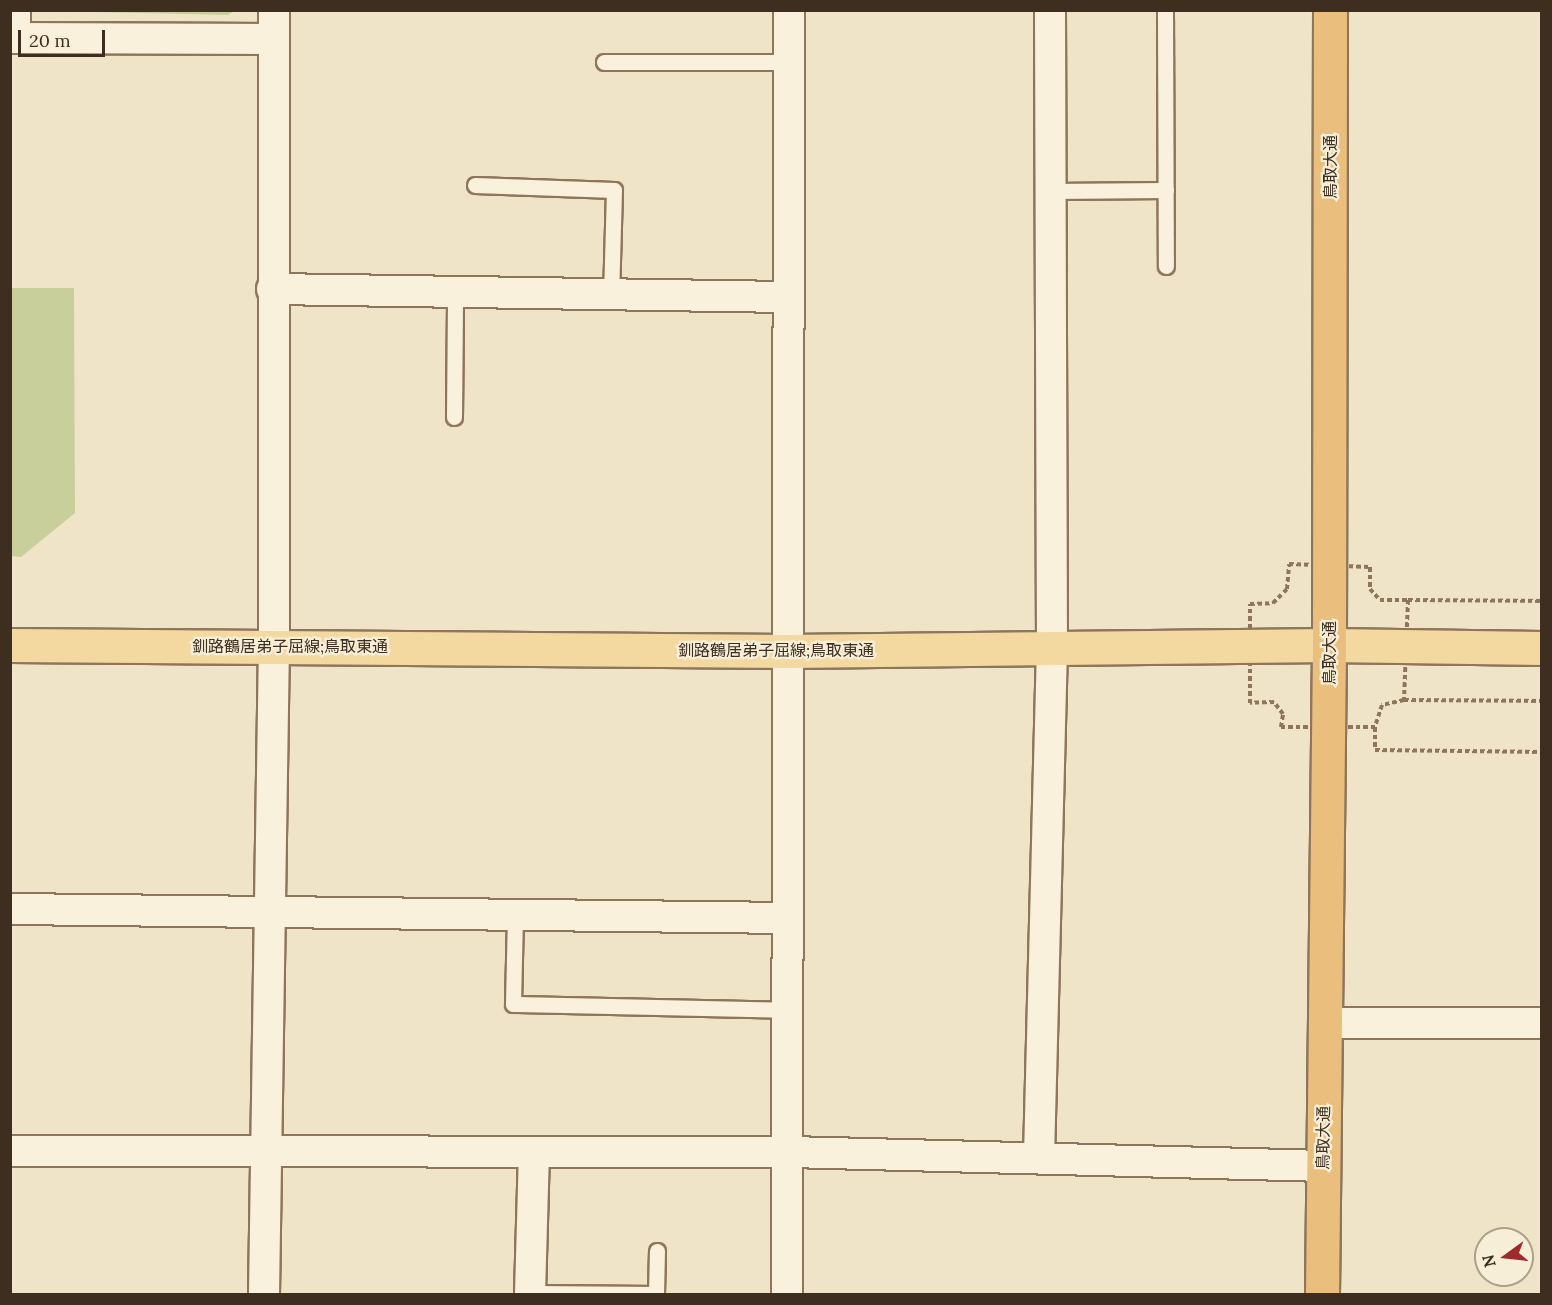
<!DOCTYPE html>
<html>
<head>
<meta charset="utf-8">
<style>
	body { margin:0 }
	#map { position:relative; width:1552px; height:1305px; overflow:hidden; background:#f0e4c8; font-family:Lora,"Noto Sans JP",serif }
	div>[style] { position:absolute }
	.green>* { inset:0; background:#c9cf9b }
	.path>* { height:4px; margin-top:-2px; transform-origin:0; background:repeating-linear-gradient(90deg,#8d765c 0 4.5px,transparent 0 7.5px) }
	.roads { filter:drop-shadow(2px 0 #8d765c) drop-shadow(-2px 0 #8d765c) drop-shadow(0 2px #8d765c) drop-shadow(0 -2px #8d765c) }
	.service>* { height:15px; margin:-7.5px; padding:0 7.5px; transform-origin:7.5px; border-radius:7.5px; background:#faf1dc }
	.minor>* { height:30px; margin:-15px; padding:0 15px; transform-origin:15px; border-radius:15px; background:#faf1dc }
	.primary>* { height:33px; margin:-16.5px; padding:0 16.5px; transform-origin:16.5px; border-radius:16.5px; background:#f3d9a0 }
	.trunk>* { height:33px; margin:-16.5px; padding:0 16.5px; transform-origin:16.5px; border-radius:16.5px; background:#eabe7c }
	span { translate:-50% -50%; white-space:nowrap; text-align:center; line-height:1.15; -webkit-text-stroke:4.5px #f7eed8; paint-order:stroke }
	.street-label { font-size:16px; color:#3d2e20 }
	.frame { position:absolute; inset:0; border:12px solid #3d2e20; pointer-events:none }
	.north { position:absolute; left:1474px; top:1227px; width:60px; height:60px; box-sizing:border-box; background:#f7eed8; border:2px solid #ada18e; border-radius:50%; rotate:255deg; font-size:16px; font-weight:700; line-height:24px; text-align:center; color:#3d2e20 }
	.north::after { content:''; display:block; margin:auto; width:21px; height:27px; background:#9e2a2b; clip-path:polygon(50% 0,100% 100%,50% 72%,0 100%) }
	.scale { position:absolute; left:18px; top:30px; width:87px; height:27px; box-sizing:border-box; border:3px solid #3d2e20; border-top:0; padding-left:8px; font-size:18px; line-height:21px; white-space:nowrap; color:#3d2e20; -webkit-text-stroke:4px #f7eed8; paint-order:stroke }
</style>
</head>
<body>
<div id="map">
	<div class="green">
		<div style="clip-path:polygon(48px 11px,234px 11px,228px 15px)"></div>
		<div style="clip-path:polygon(11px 288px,74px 288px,75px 513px,21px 557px,10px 556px)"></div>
	</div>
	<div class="path">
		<div style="left:1289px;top:564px;width:81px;rotate:2.1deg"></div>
		<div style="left:1370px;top:567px;width:22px;rotate:90deg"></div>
		<div style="left:1370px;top:589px;width:15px;rotate:48deg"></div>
		<div style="left:1380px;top:600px;width:28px"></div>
		<div style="left:1408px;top:600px;width:100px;rotate:92.3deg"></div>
		<div style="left:1404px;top:700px;width:23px;rotate:167deg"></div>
		<div style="left:1382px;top:705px;width:23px;rotate:108deg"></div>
		<div style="left:1375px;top:727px;width:94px;rotate:180deg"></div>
		<div style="left:1281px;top:727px;width:13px;rotate:-81deg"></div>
		<div style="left:1283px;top:714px;width:15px;rotate:-127deg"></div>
		<div style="left:1274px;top:702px;width:24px;rotate:178deg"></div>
		<div style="left:1250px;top:703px;width:99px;rotate:-90deg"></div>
		<div style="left:1250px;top:604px;width:23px;rotate:-2deg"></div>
		<div style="left:1273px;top:603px;width:20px;rotate:-45deg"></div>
		<div style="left:1287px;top:589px;width:25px;rotate:-85deg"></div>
		<div style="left:1408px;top:600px;width:134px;rotate:0.4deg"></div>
		<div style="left:1404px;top:700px;width:138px;rotate:0.4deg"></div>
		<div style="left:1375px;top:727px;width:23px;rotate:90deg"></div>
		<div style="left:1375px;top:750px;width:167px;rotate:0.7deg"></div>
	</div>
	<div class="roads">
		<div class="service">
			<div style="left:1165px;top:10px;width:256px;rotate:89.8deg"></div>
			<div style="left:604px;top:62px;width:185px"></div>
			<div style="left:475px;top:185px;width:139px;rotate:2.1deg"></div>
			<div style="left:614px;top:190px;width:105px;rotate:91.6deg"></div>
			<div style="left:1050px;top:191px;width:116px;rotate:-0.5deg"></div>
			<div style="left:454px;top:417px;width:125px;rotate:-89.5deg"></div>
			<div style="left:515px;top:915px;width:89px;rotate:91.3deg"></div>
			<div style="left:513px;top:1004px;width:275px;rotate:1.2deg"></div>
			<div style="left:530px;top:1293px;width:126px;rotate:0.5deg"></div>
			<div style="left:656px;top:1294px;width:43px;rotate:-88.7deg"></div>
		</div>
		<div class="minor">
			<div style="left:10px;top:38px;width:264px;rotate:0.2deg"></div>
			<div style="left:15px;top:38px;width:28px;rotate:-90deg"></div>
			<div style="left:272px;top:289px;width:517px;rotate:0.89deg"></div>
			<div style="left:10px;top:909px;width:777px;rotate:0.66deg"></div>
			<div style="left:1325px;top:1023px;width:217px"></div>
			<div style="left:10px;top:1151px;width:780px;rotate:0.07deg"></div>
			<div style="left:790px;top:1152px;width:533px;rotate:1.5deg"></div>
			<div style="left:1039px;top:1157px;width:509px;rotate:-88.54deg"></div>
			<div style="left:1052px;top:648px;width:638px;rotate:-90.18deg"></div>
			<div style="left:264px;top:1294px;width:649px;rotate:-89.12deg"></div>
			<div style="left:274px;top:645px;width:635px;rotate:-90deg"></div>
			<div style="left:530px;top:1294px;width:140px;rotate:-88.4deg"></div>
			<div style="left:787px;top:1294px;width:1284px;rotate:-89.91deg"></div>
		</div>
		<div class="primary">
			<div style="left:10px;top:645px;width:778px;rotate:0.44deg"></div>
			<div style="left:788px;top:651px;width:541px;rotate:-0.64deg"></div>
			<div style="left:1329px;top:645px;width:213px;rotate:0.8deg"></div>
		</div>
		<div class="trunk">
			<div style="left:1322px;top:1294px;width:649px;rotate:-89.38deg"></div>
			<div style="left:1329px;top:645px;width:635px;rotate:-89.91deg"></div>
		</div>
	</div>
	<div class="street-label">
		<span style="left:1330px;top:167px;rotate:-90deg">鳥取大通</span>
		<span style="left:290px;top:646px">釧路鶴居弟子屈線;鳥取東通</span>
		<span style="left:776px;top:650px">釧路鶴居弟子屈線;鳥取東通</span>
		<span style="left:1329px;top:653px;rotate:-90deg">鳥取大通</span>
		<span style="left:1323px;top:1138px;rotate:-89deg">鳥取大通</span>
	</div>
	<div class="frame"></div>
	<div class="north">N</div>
	<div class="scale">20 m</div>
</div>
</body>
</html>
